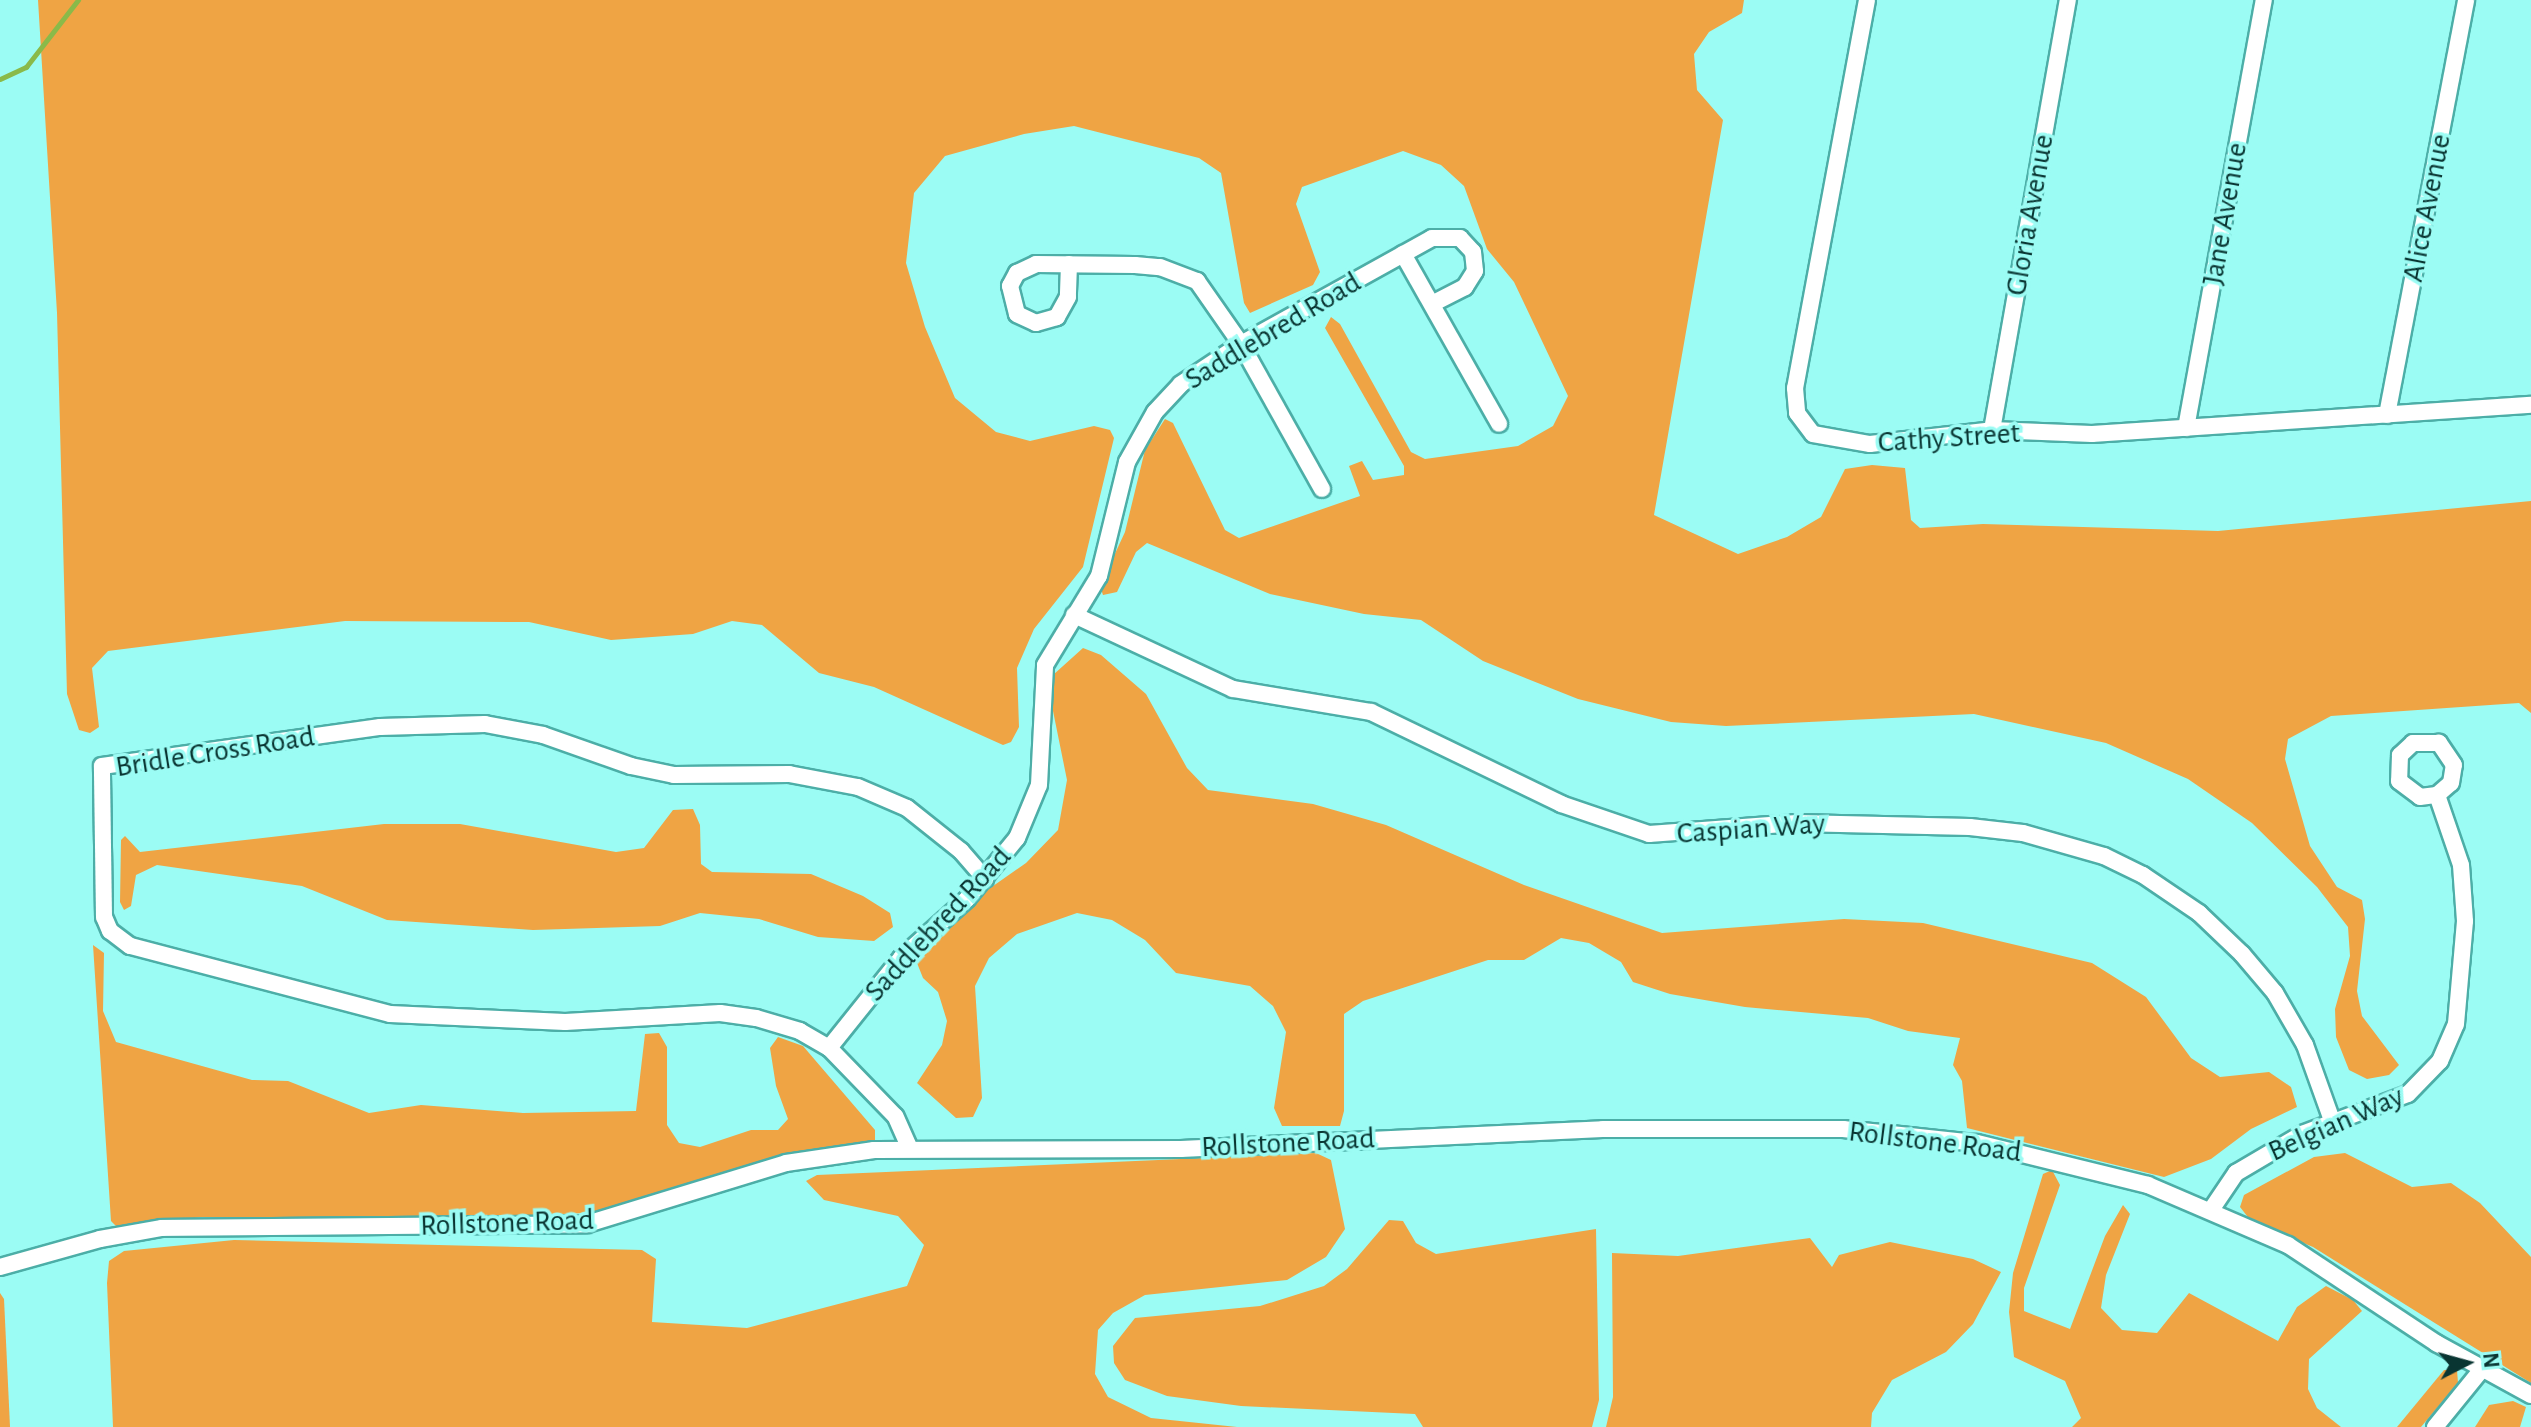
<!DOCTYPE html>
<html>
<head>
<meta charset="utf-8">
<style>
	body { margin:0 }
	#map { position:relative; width:2531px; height:1427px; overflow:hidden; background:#9bfcf4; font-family:"Alegreya Sans",sans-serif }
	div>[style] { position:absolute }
	.green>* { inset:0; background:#efa444 }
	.stream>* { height:5px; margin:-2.5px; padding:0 2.5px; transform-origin:2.5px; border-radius:2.5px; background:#8aba49 }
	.roads { filter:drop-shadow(2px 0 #4caea7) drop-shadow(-2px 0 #4caea7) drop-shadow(0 2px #4caea7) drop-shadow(0 -2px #4caea7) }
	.street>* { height:16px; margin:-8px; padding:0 8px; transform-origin:8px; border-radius:8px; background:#fff }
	span { translate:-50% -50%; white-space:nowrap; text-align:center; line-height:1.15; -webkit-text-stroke:7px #9bfcf4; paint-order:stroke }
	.street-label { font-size:30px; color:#093532 }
	.north { position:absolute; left:2427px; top:1323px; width:80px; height:80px; -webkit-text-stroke:6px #9bfcf4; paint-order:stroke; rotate:84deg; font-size:22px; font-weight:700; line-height:32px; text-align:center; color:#093532 }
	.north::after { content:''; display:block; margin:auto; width:28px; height:36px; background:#093532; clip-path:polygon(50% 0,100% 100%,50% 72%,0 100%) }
</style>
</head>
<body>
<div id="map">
	<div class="green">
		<div style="clip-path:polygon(38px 0,1744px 0,1742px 13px,1709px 32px,1694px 54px,1697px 90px,1723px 120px,1654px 515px,1738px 554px,1787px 537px,1821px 517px,1845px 469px,1872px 465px,1905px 468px,1911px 520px,1920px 528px,1983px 524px,2218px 531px,2531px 501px,2531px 713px,2519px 703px,2331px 716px,2288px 739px,2285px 759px,2310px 846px,2337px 887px,2362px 900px,2365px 919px,2357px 991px,2362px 1016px,2399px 1065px,2389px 1075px,2367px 1079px,2349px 1070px,2336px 1037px,2335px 1009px,2350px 956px,2348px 927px,2317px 887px,2252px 823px,2188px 779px,2106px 743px,1974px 714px,1726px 726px,1671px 722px,1578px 699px,1483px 661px,1421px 620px,1364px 614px,1270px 594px,1147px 543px,1136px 552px,1117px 592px,1103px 595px,1100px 586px,1125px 532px,1145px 450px,1165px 419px,1173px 423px,1225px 530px,1239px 538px,1360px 496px,1349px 466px,1362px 461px,1373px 480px,1404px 475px,1404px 466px,1325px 328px,1331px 317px,1340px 324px,1411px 452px,1425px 459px,1518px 446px,1553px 426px,1568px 396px,1514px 282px,1487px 249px,1464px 186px,1441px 165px,1403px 151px,1302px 187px,1296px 204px,1320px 272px,1313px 285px,1250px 313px,1244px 303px,1221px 173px,1199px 158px,1074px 126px,1024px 134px,945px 156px,914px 193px,906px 263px,925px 327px,955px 398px,996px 432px,1030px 441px,1094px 426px,1110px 430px,1114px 438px,1083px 567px,1034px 629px,1017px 668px,1019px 727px,1011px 742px,1003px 745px,874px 687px,819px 673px,762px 625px,732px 621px,693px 634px,611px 640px,529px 622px,345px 621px,108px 651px,92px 668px,99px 727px,90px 733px,79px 730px,67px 694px,57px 313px)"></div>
		<div style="clip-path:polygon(1083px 648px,1101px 655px,1146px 694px,1187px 768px,1208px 790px,1313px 804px,1386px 825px,1524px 885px,1662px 933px,1844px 919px,1923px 923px,2092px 963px,2146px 997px,2191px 1058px,2220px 1077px,2269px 1072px,2291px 1087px,2297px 1107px,2251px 1129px,2211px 1159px,2164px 1177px,1967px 1128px,1962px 1081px,1953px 1065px,1960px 1038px,1908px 1031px,1868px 1018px,1745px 1007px,1670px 994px,1633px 982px,1621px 962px,1589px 943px,1561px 938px,1524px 960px,1488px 960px,1363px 1001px,1344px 1014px,1344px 1111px,1340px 1126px,1282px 1126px,1274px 1108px,1286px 1032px,1273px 1006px,1250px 986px,1176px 973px,1145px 940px,1112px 920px,1077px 913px,1017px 934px,989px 958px,975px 986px,982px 1098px,973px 1117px,956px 1118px,917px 1083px,942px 1045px,947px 1021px,938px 992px,923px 978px,917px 963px,986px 891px,1026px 863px,1058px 830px,1067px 780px,1052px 706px,1053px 675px)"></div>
		<div style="clip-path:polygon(693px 809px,700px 825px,701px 864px,712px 872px,811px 874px,863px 896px,890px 913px,893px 927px,874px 941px,818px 937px,759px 919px,700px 913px,660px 926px,533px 930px,387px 920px,302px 886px,157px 865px,136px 875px,131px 906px,124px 910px,120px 902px,121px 840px,125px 836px,140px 852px,384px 824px,460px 824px,616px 852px,644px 848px,673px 810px)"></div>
		<div style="clip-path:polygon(93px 945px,104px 953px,103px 1011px,116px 1042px,252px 1080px,288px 1081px,369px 1113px,421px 1105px,523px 1113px,636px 1111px,645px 1034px,659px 1033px,667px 1047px,667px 1125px,679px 1143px,700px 1147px,751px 1130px,778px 1130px,788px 1119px,776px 1086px,770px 1048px,778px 1037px,803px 1046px,875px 1130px,875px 1141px,773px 1157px,629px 1211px,455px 1219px,203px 1217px,117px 1227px,111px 1221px)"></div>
		<div style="clip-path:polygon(1316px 1153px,1331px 1160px,1345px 1229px,1326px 1257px,1287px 1280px,1145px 1295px,1113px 1313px,1098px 1330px,1095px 1374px,1108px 1397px,1151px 1418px,1237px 1427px,113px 1427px,107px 1283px,109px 1261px,124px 1251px,234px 1240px,642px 1250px,656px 1259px,652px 1322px,747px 1328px,907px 1286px,924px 1245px,898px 1216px,824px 1200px,806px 1181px,817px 1175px)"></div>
		<div style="clip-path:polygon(2345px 1153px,2412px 1187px,2451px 1183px,2480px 1203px,2531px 1257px,2531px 1383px,2313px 1247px,2251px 1221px,2240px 1207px,2244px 1195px,2314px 1157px)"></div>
		<div style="clip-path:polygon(2052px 1170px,2060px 1185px,2024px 1288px,2024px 1311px,2070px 1329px,2105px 1236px,2123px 1205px,2130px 1214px,2106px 1275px,2101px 1308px,2122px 1330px,2157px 1333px,2189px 1293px,2278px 1341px,2297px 1307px,2326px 1286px,2353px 1300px,2362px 1311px,2309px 1359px,2308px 1389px,2317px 1408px,2341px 1427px,2072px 1427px,2081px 1418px,2065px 1381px,2014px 1357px,2009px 1312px,2013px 1273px,2043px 1174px)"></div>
		<div style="clip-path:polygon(1389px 1220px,1403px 1221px,1416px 1243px,1436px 1254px,1596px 1229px,1599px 1400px,1592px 1427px,1423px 1427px,1415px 1414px,1241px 1406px,1167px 1396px,1125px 1380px,1114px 1363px,1113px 1346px,1135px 1318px,1260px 1306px,1324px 1286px,1347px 1269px)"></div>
		<div style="clip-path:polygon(1810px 1238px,1832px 1267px,1839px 1255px,1890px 1242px,1973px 1259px,2001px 1272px,1973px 1324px,1946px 1352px,1892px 1380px,1872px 1413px,1871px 1427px,1606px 1427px,1613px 1397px,1612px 1253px,1678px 1256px)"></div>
		<div style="clip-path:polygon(0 1293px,4px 1299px,10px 1427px,0 1427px)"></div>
		<div style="clip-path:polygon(2444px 1370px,2457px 1370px,2458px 1383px,2421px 1427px,2397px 1427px)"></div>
		<div style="clip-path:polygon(2513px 1401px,2526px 1407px,2520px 1427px,2475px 1427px,2489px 1405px)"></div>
	</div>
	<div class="stream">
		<div style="left:0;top:79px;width:29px;rotate:-25deg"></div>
		<div style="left:26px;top:67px;width:85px;rotate:-52.2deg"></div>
	</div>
	<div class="roads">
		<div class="street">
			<div style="left:1867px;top:0;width:395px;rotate:100.5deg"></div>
			<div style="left:1795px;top:388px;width:25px;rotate:85deg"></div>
			<div style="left:1797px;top:413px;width:26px;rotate:53deg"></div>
			<div style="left:1813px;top:434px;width:58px;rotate:10deg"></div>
			<div style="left:1870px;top:444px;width:123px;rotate:-6.5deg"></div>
			<div style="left:1992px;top:430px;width:100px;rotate:2.3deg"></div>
			<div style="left:2092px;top:434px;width:440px;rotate:-3.8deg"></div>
			<div style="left:1403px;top:254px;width:195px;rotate:60.5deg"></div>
			<div style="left:1069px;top:264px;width:33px;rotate:92deg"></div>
			<div style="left:1068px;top:297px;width:23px;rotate:119deg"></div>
			<div style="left:1057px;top:317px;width:22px;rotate:164deg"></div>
			<div style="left:1036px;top:323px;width:21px;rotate:-155deg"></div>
			<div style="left:1017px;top:314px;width:29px;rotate:-104deg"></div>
			<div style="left:1010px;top:286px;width:15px;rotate:-62deg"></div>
			<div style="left:1017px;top:273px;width:21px;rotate:-25deg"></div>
			<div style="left:1036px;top:264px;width:99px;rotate:0.6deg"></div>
			<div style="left:1135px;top:265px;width:25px;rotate:5deg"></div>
			<div style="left:1160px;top:267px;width:40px;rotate:21deg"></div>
			<div style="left:1197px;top:281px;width:77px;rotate:55.1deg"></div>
			<div style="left:1241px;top:344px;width:166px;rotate:60.8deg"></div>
			<div style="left:2387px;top:415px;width:422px;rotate:-79.2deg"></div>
			<div style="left:2186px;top:428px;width:435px;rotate:-79.7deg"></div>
			<div style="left:1992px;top:430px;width:437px;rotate:-80deg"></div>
			<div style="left:1074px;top:615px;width:175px;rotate:25deg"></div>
			<div style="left:1233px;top:689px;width:140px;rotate:9.5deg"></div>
			<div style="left:1371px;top:712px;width:211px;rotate:25.8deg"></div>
			<div style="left:1561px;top:804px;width:93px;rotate:18.8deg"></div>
			<div style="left:1649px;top:834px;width:148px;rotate:-4.3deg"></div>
			<div style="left:1797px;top:823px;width:173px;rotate:1.3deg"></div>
			<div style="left:1970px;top:827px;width:53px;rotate:6.5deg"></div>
			<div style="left:2023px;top:833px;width:84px;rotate:15.9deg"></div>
			<div style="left:2104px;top:856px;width:43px;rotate:26deg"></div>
			<div style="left:2143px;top:875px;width:68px;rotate:34.2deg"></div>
			<div style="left:2199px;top:913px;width:59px;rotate:43.6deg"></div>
			<div style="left:2242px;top:954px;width:51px;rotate:49.8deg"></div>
			<div style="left:2275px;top:993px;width:60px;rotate:60deg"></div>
			<div style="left:2305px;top:1045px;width:83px;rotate:70.3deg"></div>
			<div style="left:829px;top:1048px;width:115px;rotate:-51.3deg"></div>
			<div style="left:901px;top:958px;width:89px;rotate:-41.8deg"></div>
			<div style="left:967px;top:899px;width:79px;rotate:-50.7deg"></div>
			<div style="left:1017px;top:838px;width:57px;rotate:-67.5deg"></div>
			<div style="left:1039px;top:785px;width:120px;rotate:-87.1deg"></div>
			<div style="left:1045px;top:665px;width:104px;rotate:-58.8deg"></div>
			<div style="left:1099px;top:576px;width:117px;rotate:-76.2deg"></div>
			<div style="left:1127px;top:462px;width:57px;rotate:-60.8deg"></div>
			<div style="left:1155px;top:412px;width:38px;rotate:-47deg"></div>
			<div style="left:1181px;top:384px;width:72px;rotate:-33.7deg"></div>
			<div style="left:1241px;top:344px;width:218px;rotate:-29deg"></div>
			<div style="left:1432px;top:238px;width:28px"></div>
			<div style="left:1460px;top:238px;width:19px;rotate:47deg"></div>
			<div style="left:1473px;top:252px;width:19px;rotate:84deg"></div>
			<div style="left:1475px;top:271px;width:19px;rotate:122deg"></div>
			<div style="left:1465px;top:287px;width:37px;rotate:153deg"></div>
			<div style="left:910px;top:1149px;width:36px;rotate:-114deg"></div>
			<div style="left:895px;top:1116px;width:95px;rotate:-134.1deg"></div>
			<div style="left:829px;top:1048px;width:34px;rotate:-150deg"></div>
			<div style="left:800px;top:1031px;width:46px;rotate:-163.5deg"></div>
			<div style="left:756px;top:1018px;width:36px;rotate:-172deg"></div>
			<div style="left:720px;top:1013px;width:155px;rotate:176.7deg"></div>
			<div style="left:565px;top:1022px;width:175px;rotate:-177.4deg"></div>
			<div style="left:390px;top:1014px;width:269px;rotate:-165.3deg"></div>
			<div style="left:130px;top:946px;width:25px;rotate:-143deg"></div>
			<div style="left:110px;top:931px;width:15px;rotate:-113deg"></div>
			<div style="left:104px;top:917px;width:151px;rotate:-90.8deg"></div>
			<div style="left:102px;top:766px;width:281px;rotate:-8deg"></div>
			<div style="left:380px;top:727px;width:105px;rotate:-1.6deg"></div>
			<div style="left:485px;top:724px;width:59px;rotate:10.7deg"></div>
			<div style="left:543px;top:735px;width:93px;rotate:19.4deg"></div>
			<div style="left:631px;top:766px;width:44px;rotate:11.8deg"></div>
			<div style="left:674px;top:775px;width:115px;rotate:-0.5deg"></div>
			<div style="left:789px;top:774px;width:70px;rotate:10.7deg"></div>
			<div style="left:858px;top:787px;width:53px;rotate:23.2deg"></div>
			<div style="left:907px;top:808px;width:69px;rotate:38.5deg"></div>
			<div style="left:961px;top:851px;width:37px;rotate:49deg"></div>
			<div style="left:2211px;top:1210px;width:45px;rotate:-56deg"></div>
			<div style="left:2236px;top:1173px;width:77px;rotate:-30.6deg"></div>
			<div style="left:2302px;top:1134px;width:113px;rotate:-20.7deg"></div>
			<div style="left:2408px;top:1094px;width:46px;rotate:-45.9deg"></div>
			<div style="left:2440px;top:1061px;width:40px;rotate:-66.6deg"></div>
			<div style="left:2456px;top:1024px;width:103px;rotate:-85deg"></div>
			<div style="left:2465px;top:921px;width:56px;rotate:-94.1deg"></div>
			<div style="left:2461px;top:865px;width:74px;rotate:-108.9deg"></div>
			<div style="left:2437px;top:795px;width:18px;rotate:-41deg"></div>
			<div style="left:2451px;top:783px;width:18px;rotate:-81deg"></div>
			<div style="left:2454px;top:765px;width:27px;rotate:-124deg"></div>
			<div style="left:2439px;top:743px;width:26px;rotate:180deg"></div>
			<div style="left:2413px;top:743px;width:18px;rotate:137deg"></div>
			<div style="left:2400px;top:755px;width:26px;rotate:92deg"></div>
			<div style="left:2399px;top:781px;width:26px;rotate:37deg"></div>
			<div style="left:2420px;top:797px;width:17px;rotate:-7deg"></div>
			<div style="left:0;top:1267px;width:104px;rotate:-15.6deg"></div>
			<div style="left:100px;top:1239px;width:63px;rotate:-10.1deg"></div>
			<div style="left:162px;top:1228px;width:425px;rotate:-0.5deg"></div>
			<div style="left:587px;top:1224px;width:208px;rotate:-17deg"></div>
			<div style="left:786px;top:1163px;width:89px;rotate:-8.4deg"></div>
			<div style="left:874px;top:1150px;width:307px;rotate:-0.2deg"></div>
			<div style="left:1181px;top:1149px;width:422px;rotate:-2.7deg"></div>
			<div style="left:1603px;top:1129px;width:240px"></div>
			<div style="left:1843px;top:1129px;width:135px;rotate:6deg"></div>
			<div style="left:1977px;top:1143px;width:176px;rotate:13.8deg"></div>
			<div style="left:2148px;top:1185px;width:152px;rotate:23.2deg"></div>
			<div style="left:2288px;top:1245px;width:178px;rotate:33.5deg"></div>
			<div style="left:2436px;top:1343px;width:108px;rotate:28.7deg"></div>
			<div style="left:2435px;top:1427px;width:76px;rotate:-50.9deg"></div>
		</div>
	</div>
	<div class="street-label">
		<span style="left:2427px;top:208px;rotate:-79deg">Alice Avenue</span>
		<span style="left:2225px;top:214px;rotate:-80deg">Jane Avenue</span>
		<span style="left:2030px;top:215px;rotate:-80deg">Gloria Avenue</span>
		<span style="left:1273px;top:331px;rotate:-31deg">Saddlebred Road</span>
		<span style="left:1949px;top:438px;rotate:-4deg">Cathy Street</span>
		<span style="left:215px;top:752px;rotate:-9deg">Bridle Cross Road</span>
		<span style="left:1751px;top:829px;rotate:-4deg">Caspian Way</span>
		<span style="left:938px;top:924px;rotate:-47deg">Saddlebred Road</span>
		<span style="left:2336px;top:1124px;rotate:-24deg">Belgian Way</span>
		<span style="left:1935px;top:1142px;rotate:7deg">Rollstone Road</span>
		<span style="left:1288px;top:1143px;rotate:-3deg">Rollstone Road</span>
		<span style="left:507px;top:1223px;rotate:-2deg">Rollstone Road</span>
	</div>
	<div class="north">N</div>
</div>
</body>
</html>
